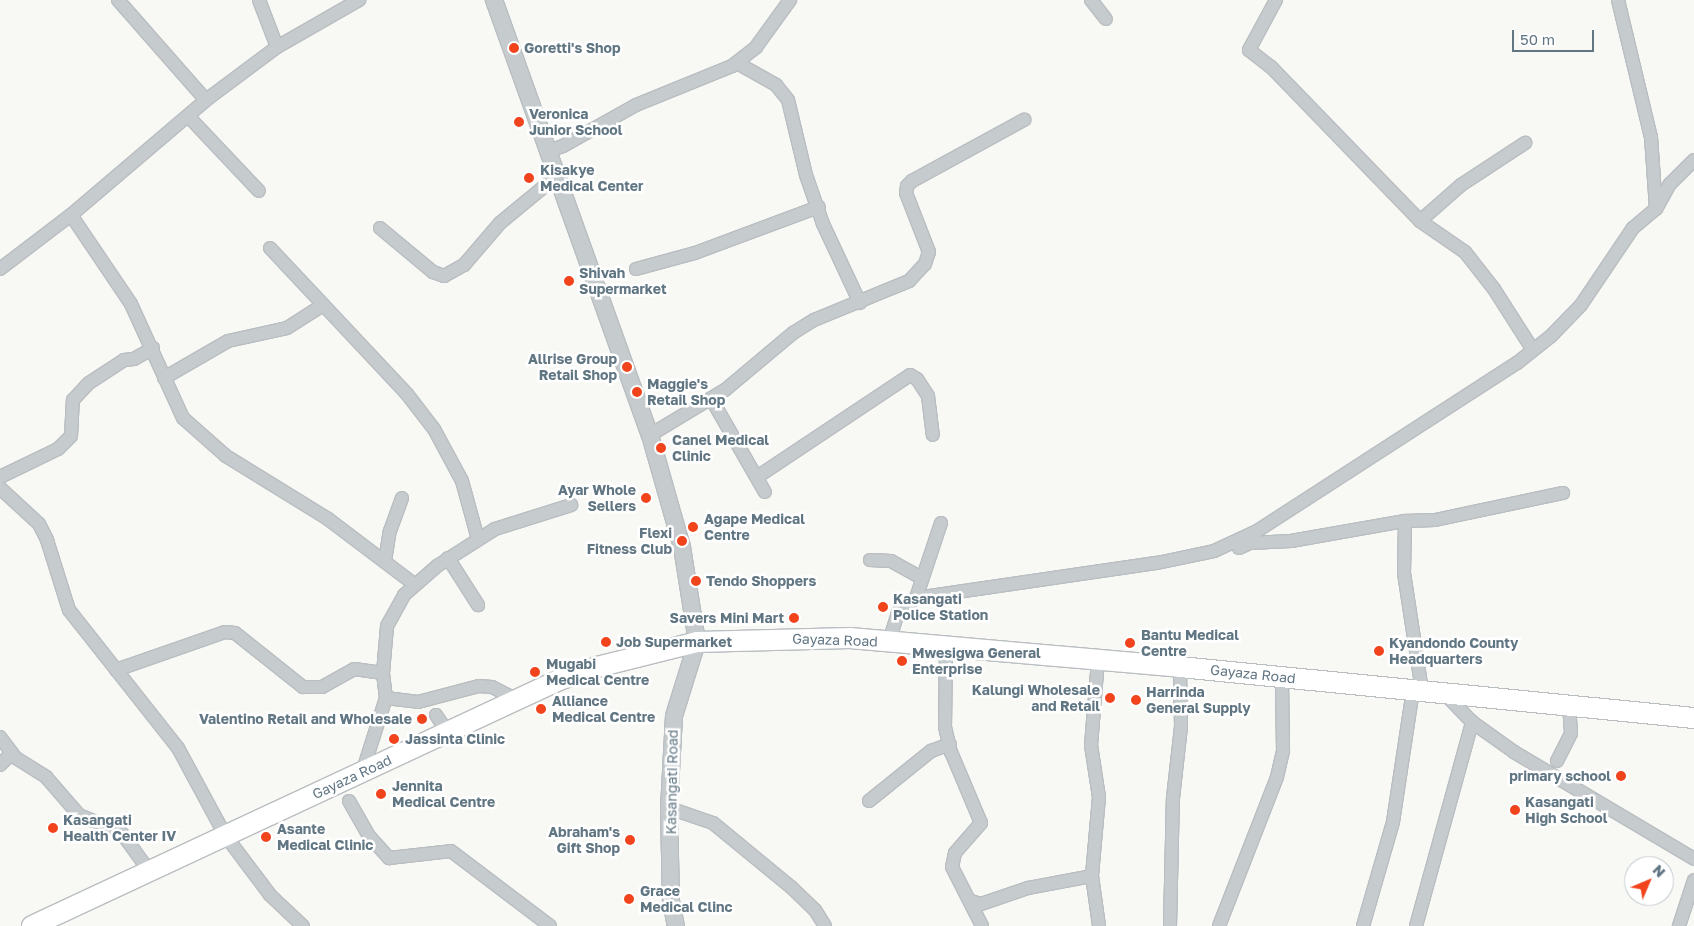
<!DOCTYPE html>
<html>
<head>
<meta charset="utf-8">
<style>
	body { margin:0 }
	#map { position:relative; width:1694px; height:926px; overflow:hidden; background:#f8f8f5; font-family:"Golos Text",sans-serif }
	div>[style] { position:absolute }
	.roads { filter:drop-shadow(1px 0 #b9bec1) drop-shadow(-1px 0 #b9bec1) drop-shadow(0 1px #b9bec1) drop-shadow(0 -1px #b9bec1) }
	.minor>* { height:12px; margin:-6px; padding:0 6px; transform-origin:6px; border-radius:6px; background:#c6cbce }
	.tertiary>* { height:16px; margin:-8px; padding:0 8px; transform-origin:8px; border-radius:8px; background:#c6cbce }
	.primary>* { height:20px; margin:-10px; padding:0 10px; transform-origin:10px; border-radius:10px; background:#fff }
	.dots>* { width:14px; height:14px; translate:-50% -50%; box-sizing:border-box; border:2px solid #fff; border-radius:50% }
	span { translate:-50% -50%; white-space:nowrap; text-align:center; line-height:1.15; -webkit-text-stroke:5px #fff; paint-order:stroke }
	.poi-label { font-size:14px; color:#617683; font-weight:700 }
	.left { translate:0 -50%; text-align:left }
	.right { translate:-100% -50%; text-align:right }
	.street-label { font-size:14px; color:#617683 }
	.north { position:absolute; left:1624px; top:856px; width:50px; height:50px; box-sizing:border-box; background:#fff; border:1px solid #c0c8cd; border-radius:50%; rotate:45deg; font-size:14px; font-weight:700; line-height:20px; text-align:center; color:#617683 }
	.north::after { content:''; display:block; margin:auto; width:18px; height:22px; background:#f1441c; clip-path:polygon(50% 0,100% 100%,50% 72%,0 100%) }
	.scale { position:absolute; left:1512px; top:30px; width:82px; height:22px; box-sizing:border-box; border:2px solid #617683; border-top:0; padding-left:6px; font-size:15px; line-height:18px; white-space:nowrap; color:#617683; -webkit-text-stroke:4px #fff; paint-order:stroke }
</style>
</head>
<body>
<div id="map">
	<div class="roads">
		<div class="minor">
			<div style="left:118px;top:0;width:133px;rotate:48.7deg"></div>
			<div style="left:259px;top:0;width:50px;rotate:69deg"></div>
			<div style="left:1091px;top:0;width:24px;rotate:52deg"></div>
			<div style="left:1276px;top:0;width:57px;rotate:118.4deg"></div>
			<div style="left:1249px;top:50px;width:28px;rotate:38deg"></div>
			<div style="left:1271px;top:67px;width:214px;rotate:45.9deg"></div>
			<div style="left:1420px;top:221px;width:55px;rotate:34.6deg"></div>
			<div style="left:1465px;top:252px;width:47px;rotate:51.9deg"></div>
			<div style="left:1494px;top:289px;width:72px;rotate:57.4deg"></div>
			<div style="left:1618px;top:0;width:141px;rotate:76.5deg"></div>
			<div style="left:1651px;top:137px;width:71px;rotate:86deg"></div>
			<div style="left:737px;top:63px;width:45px;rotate:29.4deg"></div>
			<div style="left:776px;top:85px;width:19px;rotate:51deg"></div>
			<div style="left:788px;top:100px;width:77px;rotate:76.5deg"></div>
			<div style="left:806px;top:175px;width:52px;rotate:70.9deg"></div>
			<div style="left:823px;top:224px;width:87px;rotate:64.9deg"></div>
			<div style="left:188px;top:116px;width:103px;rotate:46.6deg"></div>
			<div style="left:548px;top:151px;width:16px;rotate:-18deg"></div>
			<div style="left:563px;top:146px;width:84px;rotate:-29.3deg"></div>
			<div style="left:636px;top:105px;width:104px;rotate:-22.1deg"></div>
			<div style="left:732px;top:66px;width:31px;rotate:-38deg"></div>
			<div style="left:756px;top:47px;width:58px;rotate:-54.1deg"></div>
			<div style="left:71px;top:215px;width:107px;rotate:56deg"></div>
			<div style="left:131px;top:304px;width:125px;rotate:65.5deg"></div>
			<div style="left:183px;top:418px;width:57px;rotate:41.5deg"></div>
			<div style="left:226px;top:456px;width:120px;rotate:31.7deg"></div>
			<div style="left:328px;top:519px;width:108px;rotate:37.1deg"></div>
			<div style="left:1420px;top:221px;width:55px;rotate:-41.3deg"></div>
			<div style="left:1461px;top:185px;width:77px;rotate:-33.3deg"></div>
			<div style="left:380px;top:228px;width:69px;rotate:39.7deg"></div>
			<div style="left:433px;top:272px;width:12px;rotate:20deg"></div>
			<div style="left:444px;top:276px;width:23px;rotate:-29deg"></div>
			<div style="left:464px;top:265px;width:55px;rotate:-49.4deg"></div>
			<div style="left:500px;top:223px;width:74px;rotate:-39.5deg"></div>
			<div style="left:270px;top:248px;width:200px;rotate:46.8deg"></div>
			<div style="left:407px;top:394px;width:44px;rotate:52.4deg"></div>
			<div style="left:434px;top:429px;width:59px;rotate:61.7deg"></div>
			<div style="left:462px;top:481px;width:60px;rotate:74.6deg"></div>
			<div style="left:0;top:269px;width:89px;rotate:-37.3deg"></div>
			<div style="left:71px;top:215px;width:177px;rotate:-40.4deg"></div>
			<div style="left:206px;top:100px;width:89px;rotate:-36.7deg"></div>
			<div style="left:277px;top:47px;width:95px;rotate:-29.8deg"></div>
			<div style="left:636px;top:269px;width:61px;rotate:-15.2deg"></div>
			<div style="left:695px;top:253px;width:132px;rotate:-20.4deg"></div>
			<div style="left:164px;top:378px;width:74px;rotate:-30deg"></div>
			<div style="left:228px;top:341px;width:60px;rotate:-12.4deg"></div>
			<div style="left:287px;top:328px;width:43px;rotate:-32.6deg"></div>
			<div style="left:712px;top:400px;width:106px;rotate:60.1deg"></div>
			<div style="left:650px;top:435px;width:87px;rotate:-31deg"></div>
			<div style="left:725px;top:390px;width:89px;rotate:-40deg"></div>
			<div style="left:793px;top:333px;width:25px;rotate:-32deg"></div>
			<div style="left:814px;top:320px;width:103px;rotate:-22.3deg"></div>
			<div style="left:909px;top:281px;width:23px;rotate:-47deg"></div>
			<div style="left:925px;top:264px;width:13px;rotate:-72deg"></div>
			<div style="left:929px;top:252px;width:63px;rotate:-111.3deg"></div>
			<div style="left:906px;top:193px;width:7px;rotate:-82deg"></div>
			<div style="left:907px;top:186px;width:7px;rotate:-45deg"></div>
			<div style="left:912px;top:181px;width:128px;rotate:-28.6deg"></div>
			<div style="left:0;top:477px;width:64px;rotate:-25.8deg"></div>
			<div style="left:58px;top:449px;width:18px;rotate:-45deg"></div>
			<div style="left:71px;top:436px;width:36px;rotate:-87deg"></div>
			<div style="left:73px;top:400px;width:23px;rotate:-47deg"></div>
			<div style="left:89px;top:383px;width:42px;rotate:-33.3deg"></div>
			<div style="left:124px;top:360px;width:10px;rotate:-6deg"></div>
			<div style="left:134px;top:359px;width:22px;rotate:-30deg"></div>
			<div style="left:757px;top:477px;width:184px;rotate:-33.7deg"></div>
			<div style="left:910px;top:375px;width:8px;rotate:30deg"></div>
			<div style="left:917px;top:379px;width:20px;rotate:57deg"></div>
			<div style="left:928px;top:396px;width:39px;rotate:83deg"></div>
			<div style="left:0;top:488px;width:53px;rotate:42.7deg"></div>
			<div style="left:39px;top:524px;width:18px;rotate:63deg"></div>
			<div style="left:47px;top:540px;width:73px;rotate:72.6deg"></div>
			<div style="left:69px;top:610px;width:176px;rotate:51.7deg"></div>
			<div style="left:178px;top:748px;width:99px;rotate:61.6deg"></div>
			<div style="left:225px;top:835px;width:75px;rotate:53.1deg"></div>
			<div style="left:270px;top:895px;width:45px;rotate:43.2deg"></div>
			<div style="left:1405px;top:521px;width:52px;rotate:91.1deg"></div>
			<div style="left:1404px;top:573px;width:118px;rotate:81.3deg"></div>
			<div style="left:1239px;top:548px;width:12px;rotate:-24deg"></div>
			<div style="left:1250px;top:543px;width:41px;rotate:-2.8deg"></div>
			<div style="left:1291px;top:541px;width:116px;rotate:-10deg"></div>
			<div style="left:1405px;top:521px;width:30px;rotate:-2deg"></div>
			<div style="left:1435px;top:520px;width:131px;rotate:-11.9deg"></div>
			<div style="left:448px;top:558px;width:56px;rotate:57.4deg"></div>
			<div style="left:870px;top:560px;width:21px;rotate:3deg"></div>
			<div style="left:891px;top:561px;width:35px;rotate:29deg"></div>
			<div style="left:385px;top:561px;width:30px;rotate:-81deg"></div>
			<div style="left:390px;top:531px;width:35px;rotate:-70deg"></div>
			<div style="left:916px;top:598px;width:79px;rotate:-71.6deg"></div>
			<div style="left:889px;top:642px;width:31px;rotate:-73deg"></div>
			<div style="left:898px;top:612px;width:23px;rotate:-38deg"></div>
			<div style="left:916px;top:598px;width:244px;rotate:-8.3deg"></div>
			<div style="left:1157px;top:563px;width:58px;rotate:-11.9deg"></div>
			<div style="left:1214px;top:551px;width:47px;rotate:-24.9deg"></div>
			<div style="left:1257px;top:531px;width:310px;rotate:-32.9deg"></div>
			<div style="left:1517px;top:363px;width:43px;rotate:-38.5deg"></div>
			<div style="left:1551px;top:336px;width:43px;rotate:-45.9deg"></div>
			<div style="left:1581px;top:305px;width:93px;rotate:-56deg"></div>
			<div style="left:1633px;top:228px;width:30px;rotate:-40deg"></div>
			<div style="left:1656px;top:209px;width:29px;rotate:-61deg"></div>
			<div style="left:1670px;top:184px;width:34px;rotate:-45deg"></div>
			<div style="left:946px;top:647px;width:80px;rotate:90.7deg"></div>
			<div style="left:945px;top:727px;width:26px;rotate:77deg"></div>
			<div style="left:951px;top:752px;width:77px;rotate:67.1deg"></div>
			<div style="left:981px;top:823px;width:40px;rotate:131deg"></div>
			<div style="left:955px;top:853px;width:14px;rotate:102deg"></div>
			<div style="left:952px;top:867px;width:66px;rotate:63deg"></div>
			<div style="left:1098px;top:660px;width:85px;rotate:94.7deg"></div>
			<div style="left:1091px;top:745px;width:53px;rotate:81.3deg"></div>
			<div style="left:1099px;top:797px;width:79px;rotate:95.1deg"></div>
			<div style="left:1092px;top:876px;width:50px;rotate:82deg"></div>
			<div style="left:116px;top:670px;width:115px;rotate:-19.2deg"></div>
			<div style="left:225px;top:632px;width:10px;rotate:6deg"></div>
			<div style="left:235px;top:633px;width:87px;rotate:38.5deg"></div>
			<div style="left:303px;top:687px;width:19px"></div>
			<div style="left:322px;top:687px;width:37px;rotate:-29deg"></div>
			<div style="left:354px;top:669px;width:29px;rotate:8deg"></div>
			<div style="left:1444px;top:693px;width:40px;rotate:46deg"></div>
			<div style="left:1472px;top:722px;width:52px;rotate:35.5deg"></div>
			<div style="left:1514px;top:752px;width:209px;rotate:30.7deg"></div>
			<div style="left:386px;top:698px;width:32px;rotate:7deg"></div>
			<div style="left:418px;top:702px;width:63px;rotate:-14.7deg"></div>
			<div style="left:479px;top:686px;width:13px;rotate:4deg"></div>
			<div style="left:492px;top:687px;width:27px;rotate:27deg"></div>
			<div style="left:436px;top:715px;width:11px;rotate:56deg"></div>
			<div style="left:0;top:737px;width:26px;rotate:53deg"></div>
			<div style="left:16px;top:758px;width:36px;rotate:32deg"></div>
			<div style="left:46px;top:777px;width:50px;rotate:49deg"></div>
			<div style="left:79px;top:815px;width:45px;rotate:22deg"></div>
			<div style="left:121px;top:832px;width:49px;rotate:54.1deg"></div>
			<div style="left:1557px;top:761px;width:31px;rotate:-63deg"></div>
			<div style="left:1571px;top:733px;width:27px;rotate:-94deg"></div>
			<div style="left:0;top:765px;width:17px;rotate:-45deg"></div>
			<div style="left:362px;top:773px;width:79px;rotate:-72.3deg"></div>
			<div style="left:386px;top:698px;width:25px;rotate:-97deg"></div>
			<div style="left:383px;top:673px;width:47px;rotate:-85.1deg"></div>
			<div style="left:387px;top:626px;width:35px;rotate:-61deg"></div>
			<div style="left:404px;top:595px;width:44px;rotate:-41.3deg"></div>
			<div style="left:437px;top:566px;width:69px;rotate:-32.5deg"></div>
			<div style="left:495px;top:529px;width:80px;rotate:-17.5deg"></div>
			<div style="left:349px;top:801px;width:40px;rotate:60.3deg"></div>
			<div style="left:369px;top:836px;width:30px;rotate:48deg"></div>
			<div style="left:389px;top:858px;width:62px;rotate:-6.4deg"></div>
			<div style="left:451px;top:851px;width:124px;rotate:37.1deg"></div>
			<div style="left:869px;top:801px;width:80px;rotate:-38.9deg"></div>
			<div style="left:931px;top:751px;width:20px;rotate:-20deg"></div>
			<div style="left:669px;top:808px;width:46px;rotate:18.8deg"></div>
			<div style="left:713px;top:823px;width:101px;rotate:39.4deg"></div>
			<div style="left:791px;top:887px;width:33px;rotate:44deg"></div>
			<div style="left:815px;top:910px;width:19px;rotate:58deg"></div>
			<div style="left:971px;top:901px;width:10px;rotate:17deg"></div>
			<div style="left:981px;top:904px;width:50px;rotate:-18.8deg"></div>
			<div style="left:1028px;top:888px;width:65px;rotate:-10.6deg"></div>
			<div style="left:1170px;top:926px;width:128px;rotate:-88.7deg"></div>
			<div style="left:1173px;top:798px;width:71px;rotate:-83.6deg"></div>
			<div style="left:1181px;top:727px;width:60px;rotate:-91deg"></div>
			<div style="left:1219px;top:926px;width:160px;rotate:-68.7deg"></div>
			<div style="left:1277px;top:777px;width:27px;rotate:-77deg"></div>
			<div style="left:1283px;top:751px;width:74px;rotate:-90.8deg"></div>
			<div style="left:1363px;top:926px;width:108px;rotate:-73.9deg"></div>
			<div style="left:1393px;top:822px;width:134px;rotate:-81.4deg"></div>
			<div style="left:1416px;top:926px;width:212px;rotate:-74.6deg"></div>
			<div style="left:1679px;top:926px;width:48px;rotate:-71.9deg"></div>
		</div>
		<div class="tertiary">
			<div style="left:494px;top:0;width:462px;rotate:70.3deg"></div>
			<div style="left:650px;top:435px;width:116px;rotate:74.1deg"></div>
			<div style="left:682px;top:547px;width:96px;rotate:81deg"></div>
			<div style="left:697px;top:642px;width:77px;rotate:107.3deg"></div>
			<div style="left:674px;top:716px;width:92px;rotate:93.1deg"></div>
			<div style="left:669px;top:808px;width:93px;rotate:88.8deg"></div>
			<div style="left:671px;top:901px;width:25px;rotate:79deg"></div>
		</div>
		<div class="primary">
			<div style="left:32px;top:926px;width:582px;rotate:-25.02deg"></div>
			<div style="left:559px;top:680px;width:40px;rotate:-18.9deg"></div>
			<div style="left:597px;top:667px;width:103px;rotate:-14deg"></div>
			<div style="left:697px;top:642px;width:153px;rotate:-1.5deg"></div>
			<div style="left:850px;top:638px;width:331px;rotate:5deg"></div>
			<div style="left:1180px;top:667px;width:517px;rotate:5.67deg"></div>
		</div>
	</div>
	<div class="dots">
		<div style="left:514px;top:48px;background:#f1441c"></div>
		<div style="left:519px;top:122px;background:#f1441c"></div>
		<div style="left:529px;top:178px;background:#f1441c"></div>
		<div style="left:569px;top:281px;background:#f1441c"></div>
		<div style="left:627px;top:367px;background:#f1441c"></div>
		<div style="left:637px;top:392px;background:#f1441c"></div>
		<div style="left:661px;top:448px;background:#f1441c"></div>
		<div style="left:646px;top:498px;background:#f1441c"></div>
		<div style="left:693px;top:527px;background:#f1441c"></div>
		<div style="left:682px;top:541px;background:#f1441c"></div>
		<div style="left:696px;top:581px;background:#f1441c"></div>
		<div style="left:883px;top:607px;background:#f1441c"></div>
		<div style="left:794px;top:618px;background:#f1441c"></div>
		<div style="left:606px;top:642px;background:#f1441c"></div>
		<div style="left:1130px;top:643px;background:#f1441c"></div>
		<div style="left:1379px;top:651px;background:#f1441c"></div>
		<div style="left:902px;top:661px;background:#f1441c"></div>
		<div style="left:535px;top:672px;background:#f1441c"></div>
		<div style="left:1110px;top:698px;background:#f1441c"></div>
		<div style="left:1136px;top:700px;background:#f1441c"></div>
		<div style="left:541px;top:709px;background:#f1441c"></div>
		<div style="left:422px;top:719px;background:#f1441c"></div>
		<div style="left:394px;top:739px;background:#f1441c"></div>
		<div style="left:1621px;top:776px;background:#f1441c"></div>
		<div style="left:381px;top:794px;background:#f1441c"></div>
		<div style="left:1515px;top:810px;background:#f1441c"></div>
		<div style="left:53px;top:828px;background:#f1441c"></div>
		<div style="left:266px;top:837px;background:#f1441c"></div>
		<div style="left:630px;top:840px;background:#f1441c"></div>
		<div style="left:629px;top:899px;background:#f1441c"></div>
	</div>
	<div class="poi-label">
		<span class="left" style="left:524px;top:48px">Goretti's Shop</span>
		<span class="left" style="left:529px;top:122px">Veronica<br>Junior School</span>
		<span class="left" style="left:540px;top:178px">Kisakye<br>Medical Center</span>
		<span class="left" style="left:579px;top:281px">Shivah<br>Supermarket</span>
		<span class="right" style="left:617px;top:367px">Allrise Group<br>Retail Shop</span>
		<span class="left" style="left:647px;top:392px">Maggie's<br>Retail Shop</span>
		<span class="left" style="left:672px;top:448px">Canel Medical<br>Clinic</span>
		<span class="right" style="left:636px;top:498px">Ayar Whole<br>Sellers</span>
		<span class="left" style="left:704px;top:527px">Agape Medical<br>Centre</span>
		<span class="right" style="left:672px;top:541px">Flexi<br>Fitness Club</span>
		<span class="left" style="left:706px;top:581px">Tendo Shoppers</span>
		<span class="left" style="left:893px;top:607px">Kasangati<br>Police Station</span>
		<span class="right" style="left:784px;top:618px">Savers Mini Mart</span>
		<span class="left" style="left:1141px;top:643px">Bantu Medical<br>Centre</span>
		<span class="left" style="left:616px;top:642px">Job Supermarket</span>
		<span class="left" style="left:1389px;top:651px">Kyandondo County<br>Headquarters</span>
		<span class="left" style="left:912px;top:661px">Mwesigwa General<br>Enterprise</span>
		<span class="left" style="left:546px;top:672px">Mugabi<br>Medical Centre</span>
		<span class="right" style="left:1100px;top:698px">Kalungi Wholesale<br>and Retail</span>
		<span class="left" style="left:1146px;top:700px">Harrinda<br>General Supply</span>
		<span class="left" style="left:552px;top:709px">Alliance<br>Medical Centre</span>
		<span class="right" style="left:412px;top:719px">Valentino Retail and Wholesale</span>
		<span class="left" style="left:405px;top:739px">Jassinta Clinic</span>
		<span class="right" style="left:1611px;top:776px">primary school</span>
		<span class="left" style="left:392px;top:794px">Jennita<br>Medical Centre</span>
		<span class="left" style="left:1525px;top:810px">Kasangati<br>High School</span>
		<span class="left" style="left:63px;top:828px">Kasangati<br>Health Center IV</span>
		<span class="left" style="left:277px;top:837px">Asante<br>Medical Clinic</span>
		<span class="right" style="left:620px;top:840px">Abraham's<br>Gift Shop</span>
		<span class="left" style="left:640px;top:899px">Grace<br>Medical Clinc</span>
	</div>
	<div class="street-label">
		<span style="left:835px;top:640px;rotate:2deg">Gayaza Road</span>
		<span style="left:1253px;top:674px;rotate:6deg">Gayaza Road</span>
		<span style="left:352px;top:777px;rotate:-25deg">Gayaza Road</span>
		<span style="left:672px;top:782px;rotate:-89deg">Kasangati Road</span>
	</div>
	<div class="north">N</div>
	<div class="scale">50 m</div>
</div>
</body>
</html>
